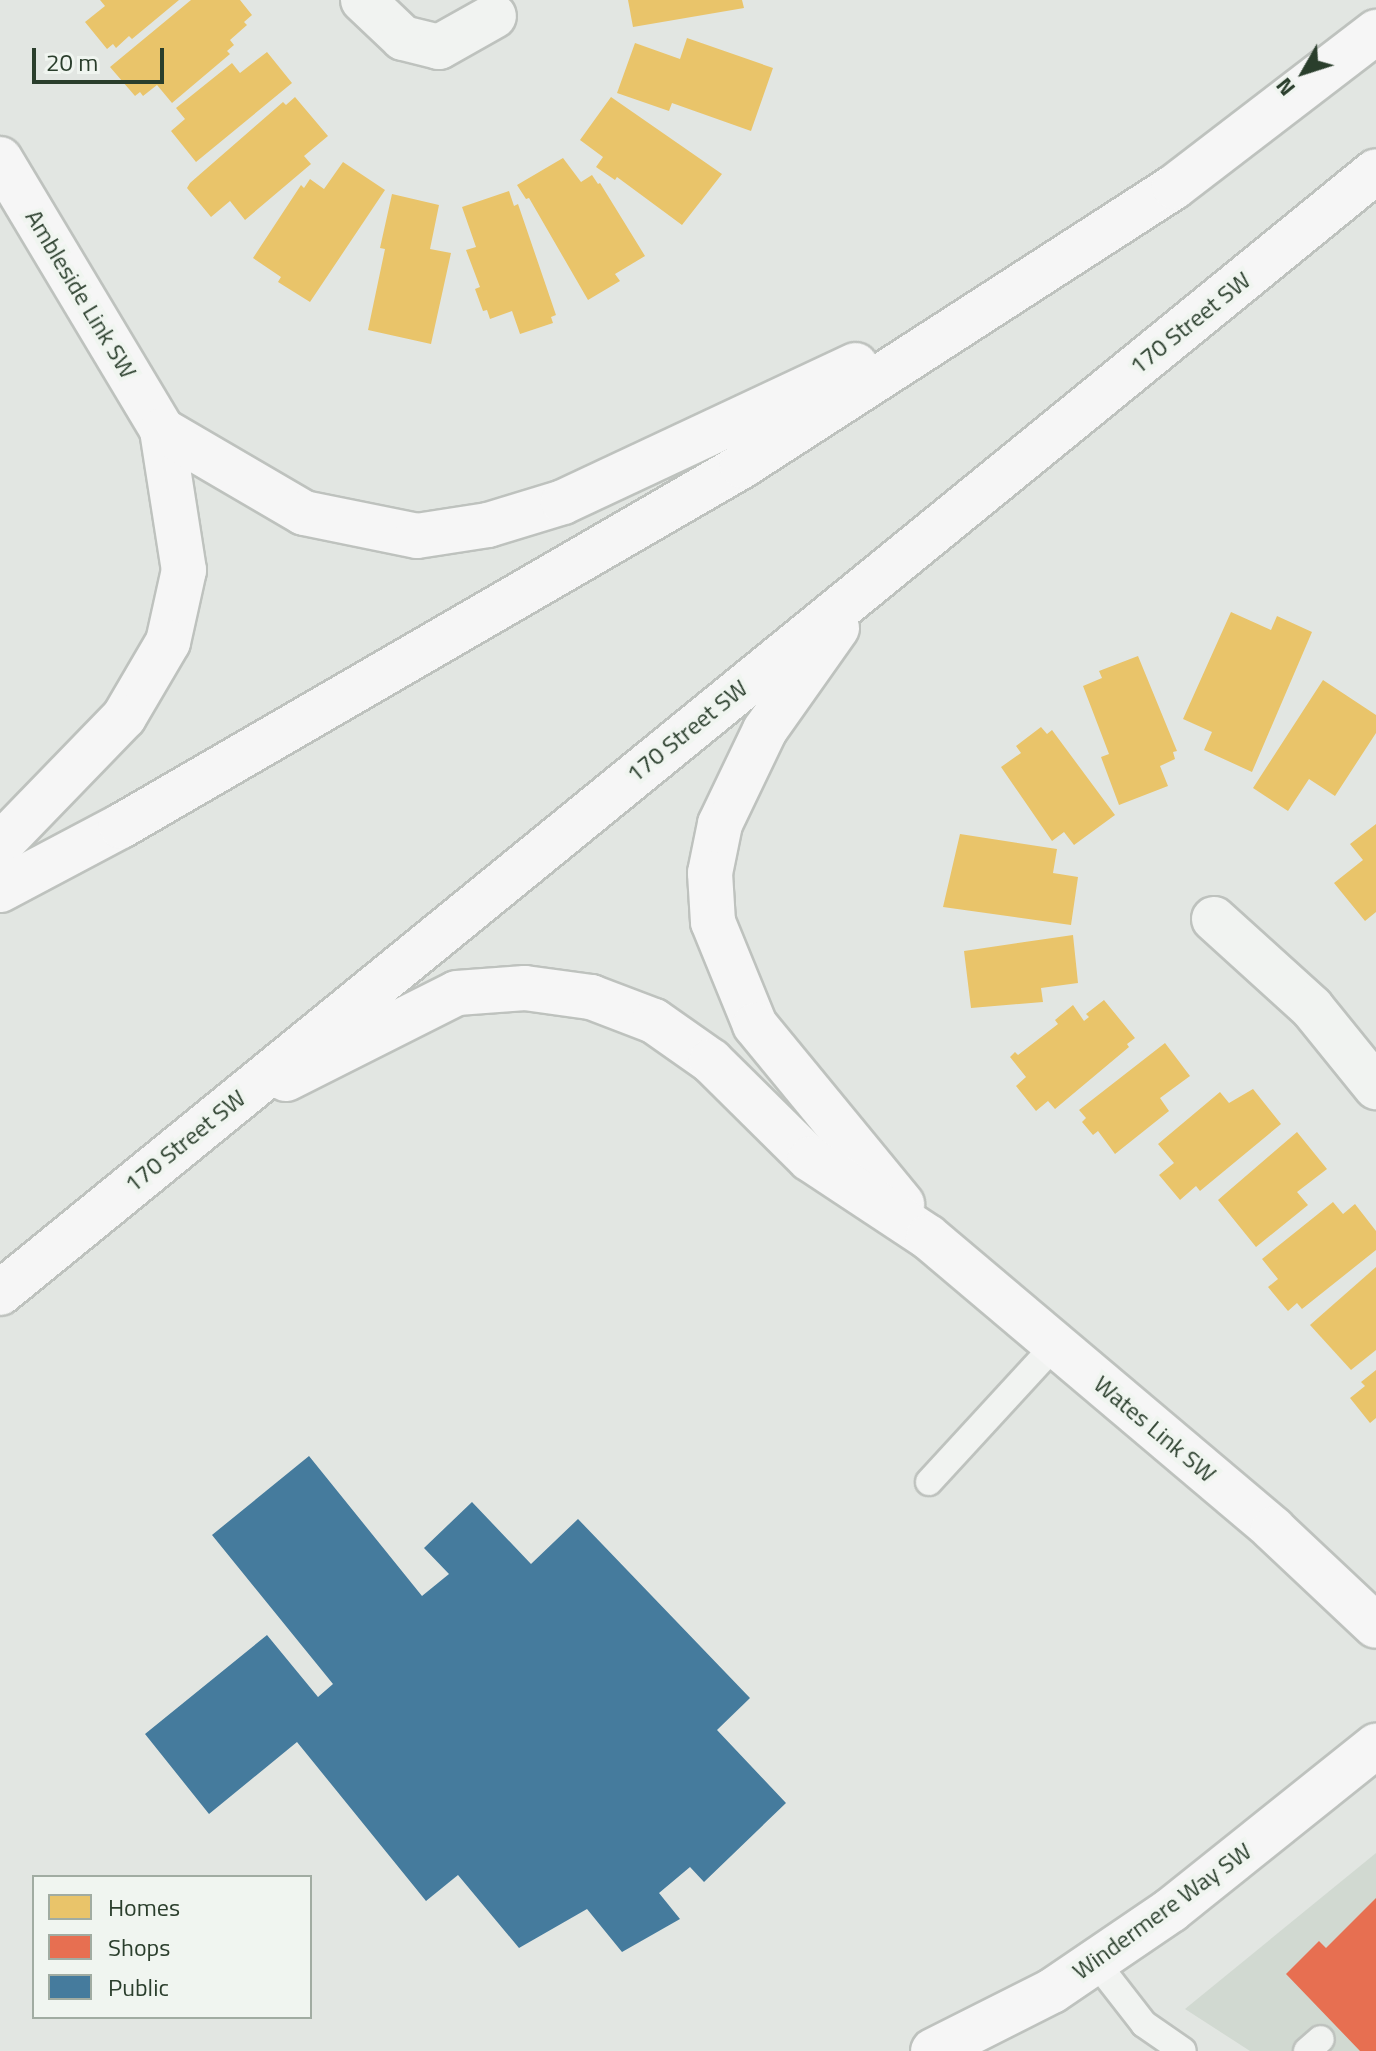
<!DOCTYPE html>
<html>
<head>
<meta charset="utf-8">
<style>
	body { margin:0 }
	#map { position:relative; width:1376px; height:2051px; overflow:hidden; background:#e2e6e2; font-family:"Titillium Web",sans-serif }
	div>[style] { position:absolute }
	.built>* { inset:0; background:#d1d9d1 }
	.homes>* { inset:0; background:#e9c46a }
	.shops>* { inset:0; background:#e76f51 }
	.public>* { inset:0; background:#457b9d }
	.roads { filter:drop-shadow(2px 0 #bec2be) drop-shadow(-2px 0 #bec2be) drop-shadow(0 2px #bec2be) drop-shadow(0 -2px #bec2be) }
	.lane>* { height:26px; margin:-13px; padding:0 13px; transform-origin:13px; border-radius:13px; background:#f1f3f1 }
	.street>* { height:44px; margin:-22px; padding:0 22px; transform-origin:22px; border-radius:22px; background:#f1f3f1 }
	.secondary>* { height:44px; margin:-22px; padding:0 22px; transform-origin:22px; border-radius:22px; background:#f6f6f6 }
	span { translate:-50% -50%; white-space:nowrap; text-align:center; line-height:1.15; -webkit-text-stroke:8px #f0f5f0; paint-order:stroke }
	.street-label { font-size:24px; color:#2a3e2c }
	.legend { position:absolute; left:32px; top:1875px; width:280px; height:144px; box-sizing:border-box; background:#f0f5f0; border:2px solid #a1aca2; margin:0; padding:10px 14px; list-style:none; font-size:24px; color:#2a3e2c }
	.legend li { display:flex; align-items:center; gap:16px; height:40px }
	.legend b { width:40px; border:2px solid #a1aca2 }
	.north { position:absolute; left:1264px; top:32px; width:80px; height:80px; -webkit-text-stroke:6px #f0f5f0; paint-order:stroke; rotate:231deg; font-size:22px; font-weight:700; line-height:32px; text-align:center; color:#2a3e2c }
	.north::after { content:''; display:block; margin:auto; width:28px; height:36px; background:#2a3e2c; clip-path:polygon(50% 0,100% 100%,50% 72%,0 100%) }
	.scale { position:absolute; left:32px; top:48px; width:132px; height:36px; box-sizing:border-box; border:4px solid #2a3e2c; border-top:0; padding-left:10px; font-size:24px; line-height:28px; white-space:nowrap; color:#2a3e2c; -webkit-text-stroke:6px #f0f5f0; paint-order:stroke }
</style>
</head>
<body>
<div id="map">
	<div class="built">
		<div style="clip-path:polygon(1376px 1853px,1376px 2051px,1250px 2051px,1185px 2009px)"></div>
	</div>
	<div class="homes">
		<div style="clip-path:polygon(100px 0,179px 0,132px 39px,129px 36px,116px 48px,113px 44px,107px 49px,85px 22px,105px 6px)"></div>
		<div style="clip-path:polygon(191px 0,240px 0,252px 15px,244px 22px,247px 25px,230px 40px,234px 45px,227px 51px,230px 54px,172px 103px,157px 85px,143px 96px,140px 92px,135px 96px,110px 67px)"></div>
		<div style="clip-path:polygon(628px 0,742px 0,744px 8px,633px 27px)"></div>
		<div style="clip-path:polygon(687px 38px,773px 68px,751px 131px,672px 103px,669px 111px,617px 93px,635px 43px,680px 59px)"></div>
		<div style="clip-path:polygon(267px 52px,292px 83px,196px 162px,171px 131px,185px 119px,176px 108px,232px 63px,240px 73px)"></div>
		<div style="clip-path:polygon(295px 97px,328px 136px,304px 156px,311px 164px,245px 220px,230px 201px,211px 217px,187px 188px,190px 183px,283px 102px,286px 105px)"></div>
		<div style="clip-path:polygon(611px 97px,722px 174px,682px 225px,617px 177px,615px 180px,596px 167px,603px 157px,580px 140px)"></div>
		<div style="clip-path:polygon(563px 158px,581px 182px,592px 175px,598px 184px,600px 183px,645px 256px,615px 274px,620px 281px,588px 300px,529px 198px,526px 199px,517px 185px)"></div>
		<div style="clip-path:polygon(343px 162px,385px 190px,310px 302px,278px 282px,281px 277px,253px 258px,301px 185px,304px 188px,310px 179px,324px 189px)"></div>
		<div style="clip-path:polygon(509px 191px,514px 206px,518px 204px,556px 315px,551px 317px,553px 323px,520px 334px,512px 311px,490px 319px,487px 310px,483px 311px,475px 289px,480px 287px,466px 250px,476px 247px,462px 207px)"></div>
		<div style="clip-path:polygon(392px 194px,439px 205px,430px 249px,451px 253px,431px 344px,368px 330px,385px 249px,380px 248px)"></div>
		<div style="clip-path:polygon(1231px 612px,1271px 630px,1277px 616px,1312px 632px,1252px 772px,1204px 750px,1212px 732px,1183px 719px)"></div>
		<div style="clip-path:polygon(1138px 656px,1177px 751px,1173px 752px,1175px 759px,1160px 766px,1168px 786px,1119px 805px,1101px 757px,1109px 754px,1083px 686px,1102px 678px,1099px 671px)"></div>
		<div style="clip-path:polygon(1323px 680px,1376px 715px,1376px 733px,1335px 796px,1309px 779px,1288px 811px,1253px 788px)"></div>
		<div style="clip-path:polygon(1041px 727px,1047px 734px,1052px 730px,1115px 815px,1074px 845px,1064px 832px,1052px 841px,1001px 767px,1021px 753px,1016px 746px)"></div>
		<div style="clip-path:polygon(1376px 824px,1376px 912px,1365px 921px,1334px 883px,1363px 860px,1350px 844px)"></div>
		<div style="clip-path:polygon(960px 834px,1057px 849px,1053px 873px,1078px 877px,1071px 925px,943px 907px)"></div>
		<div style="clip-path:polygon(1073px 935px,1078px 983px,1041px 988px,1043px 1002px,971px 1008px,964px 951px)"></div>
		<div style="clip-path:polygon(1104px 1000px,1135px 1038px,1127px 1044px,1129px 1047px,1055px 1109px,1048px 1101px,1036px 1111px,1016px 1086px,1026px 1077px,1010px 1057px,1015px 1052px,1018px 1055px,1058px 1024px,1055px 1020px,1073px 1005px,1084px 1021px,1089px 1017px,1086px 1014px)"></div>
		<div style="clip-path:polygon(1165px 1043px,1190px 1076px,1160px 1098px,1169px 1111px,1115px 1154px,1098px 1131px,1093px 1135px,1082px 1122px,1086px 1118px,1079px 1110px)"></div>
		<div style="clip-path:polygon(1253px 1089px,1281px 1124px,1200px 1191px,1196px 1186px,1180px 1200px,1159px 1175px,1174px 1163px,1158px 1144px,1220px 1092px,1229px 1103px)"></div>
		<div style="clip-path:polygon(1297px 1132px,1327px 1169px,1297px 1192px,1308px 1205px,1256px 1247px,1218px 1200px)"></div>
		<div style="clip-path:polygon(1333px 1202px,1343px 1214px,1355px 1204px,1376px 1231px,1376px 1250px,1302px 1309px,1297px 1303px,1288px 1311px,1268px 1287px,1278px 1279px,1262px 1259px)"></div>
		<div style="clip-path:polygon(1376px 1267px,1376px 1350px,1351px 1370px,1310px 1325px)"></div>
		<div style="clip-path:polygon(1376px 1370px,1376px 1418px,1370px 1423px,1350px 1398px,1365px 1386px,1361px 1382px)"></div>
	</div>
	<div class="shops">
		<div style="clip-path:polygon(1376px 1898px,1376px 2051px,1360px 2051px,1286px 1974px,1319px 1941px,1326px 1948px)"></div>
	</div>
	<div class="public">
		<div style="clip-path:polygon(309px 1456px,422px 1596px,449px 1574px,424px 1548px,472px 1502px,531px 1564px,578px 1519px,750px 1698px,717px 1730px,786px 1803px,704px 1882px,690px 1867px,659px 1893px,680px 1919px,622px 1952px,587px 1909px,519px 1948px,458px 1875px,426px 1901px,297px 1742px,209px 1814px,145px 1734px,267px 1635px,318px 1697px,333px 1684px,212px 1535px)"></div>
	</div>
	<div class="roads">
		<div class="lane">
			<div style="left:929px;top:1482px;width:186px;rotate:-47.4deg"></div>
			<div style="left:1095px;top:1961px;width:80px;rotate:52.1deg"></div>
			<div style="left:1144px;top:2024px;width:47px;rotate:34.7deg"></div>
			<div style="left:1307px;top:2051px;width:18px;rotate:-41deg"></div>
		</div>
		<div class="street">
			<div style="left:363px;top:0;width:55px;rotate:43.5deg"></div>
			<div style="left:403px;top:38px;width:37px;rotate:14deg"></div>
			<div style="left:439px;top:47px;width:63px;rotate:-29.4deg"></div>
			<div style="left:1214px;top:919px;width:132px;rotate:42.2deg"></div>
			<div style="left:1312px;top:1008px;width:102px;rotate:51deg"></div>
		</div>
		<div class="secondary">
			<div style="left:0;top:159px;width:316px;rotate:59.1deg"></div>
			<div style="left:162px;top:430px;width:142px;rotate:81.1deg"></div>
			<div style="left:184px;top:570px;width:74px;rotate:102.5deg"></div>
			<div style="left:168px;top:642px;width:87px;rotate:120.4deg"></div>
			<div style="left:124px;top:717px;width:178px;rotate:134.1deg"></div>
			<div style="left:162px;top:430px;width:164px;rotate:30.3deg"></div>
			<div style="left:304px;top:513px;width:115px;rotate:11.5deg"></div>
			<div style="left:417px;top:536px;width:72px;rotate:-8.8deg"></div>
			<div style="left:488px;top:525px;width:78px;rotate:-17deg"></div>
			<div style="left:563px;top:502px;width:323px;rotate:-25.1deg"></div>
			<div style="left:837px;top:628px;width:125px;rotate:125.2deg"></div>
			<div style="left:765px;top:730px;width:104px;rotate:115.6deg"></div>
			<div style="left:720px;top:824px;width:50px;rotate:101.5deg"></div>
			<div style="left:710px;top:873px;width:49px;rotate:86.5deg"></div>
			<div style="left:713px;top:922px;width:111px;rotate:67.8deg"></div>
			<div style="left:755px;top:1025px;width:232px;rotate:50.6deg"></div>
			<div style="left:0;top:890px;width:137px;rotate:-27.9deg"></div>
			<div style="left:121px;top:826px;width:718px;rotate:-30.1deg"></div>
			<div style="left:742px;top:466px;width:514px;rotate:-32.86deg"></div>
			<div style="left:1174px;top:187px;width:255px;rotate:-37.5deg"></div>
			<div style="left:286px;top:1079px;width:191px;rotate:-26.7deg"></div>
			<div style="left:457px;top:993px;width:68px;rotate:-4.2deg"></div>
			<div style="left:525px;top:988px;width:67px;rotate:7.8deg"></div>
			<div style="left:591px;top:997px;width:67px;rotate:20.9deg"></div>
			<div style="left:654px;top:1021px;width:70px;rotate:35.1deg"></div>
			<div style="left:711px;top:1061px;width:139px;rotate:44.7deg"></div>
			<div style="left:810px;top:1159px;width:141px;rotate:33.5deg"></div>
			<div style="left:928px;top:1237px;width:452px;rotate:40.2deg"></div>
			<div style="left:1273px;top:1529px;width:141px;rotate:43.3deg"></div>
			<div style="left:0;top:1293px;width:1775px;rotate:-39.19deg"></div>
			<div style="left:933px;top:2051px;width:133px;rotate:-26.8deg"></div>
			<div style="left:1052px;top:1991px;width:144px;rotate:-34.2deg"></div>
			<div style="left:1171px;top:1910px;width:263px;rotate:-38.7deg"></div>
		</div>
	</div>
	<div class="street-label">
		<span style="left:81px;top:294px;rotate:59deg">Ambleside Link SW</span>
		<span style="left:1190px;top:323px;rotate:-39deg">170 Street SW</span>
		<span style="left:687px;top:731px;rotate:-39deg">170 Street SW</span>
		<span style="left:185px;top:1141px;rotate:-39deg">170 Street SW</span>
		<span style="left:1155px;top:1429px;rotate:40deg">Wates Link SW</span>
		<span style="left:1162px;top:1911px;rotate:-36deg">Windermere Way SW</span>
	</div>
	<ul class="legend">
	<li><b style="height:22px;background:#e9c46a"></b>Homes</li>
	<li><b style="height:22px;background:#e76f51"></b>Shops</li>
	<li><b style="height:22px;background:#457b9d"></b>Public</li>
	</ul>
	<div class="north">N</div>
	<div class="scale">20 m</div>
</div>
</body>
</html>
